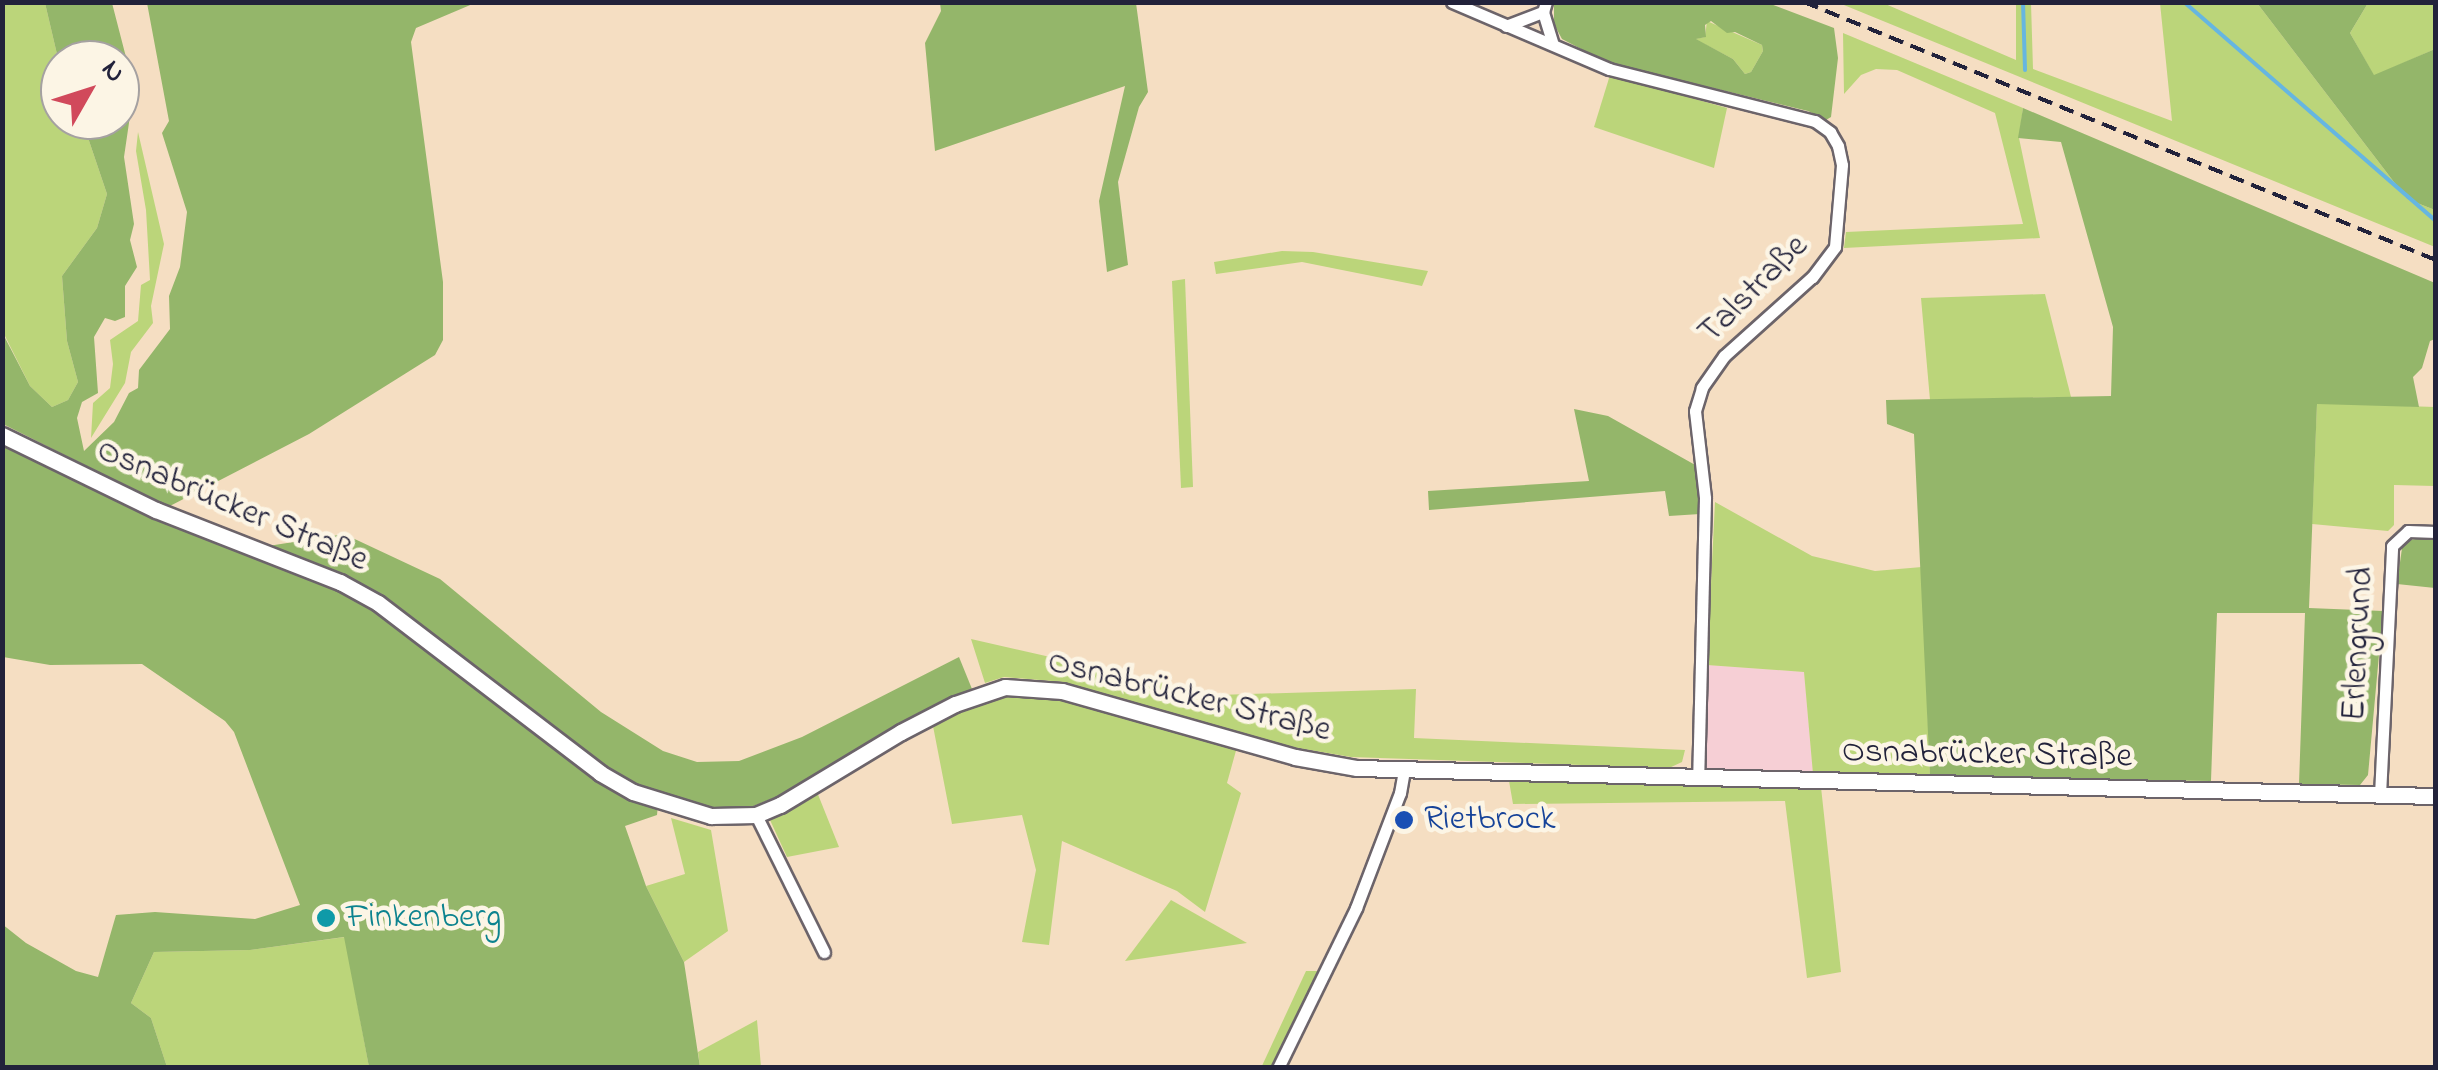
<!DOCTYPE html>
<html>
<head>
<meta charset="utf-8">
<style>
	body { margin:0 }
	#map { position:relative; width:2438px; height:1070px; overflow:hidden; background:#f5dec2; font-family:"Indie Flower",sans-serif }
	div>[style] { position:absolute }
	.built>* { inset:0; background:#f6cfd5 }
	.green>* { inset:0; background:#bbd57a }
	.forest>* { inset:0; background:#94b66a }
	.stream>* { height:4px; margin:-2px; padding:0 2px; transform-origin:2px; border-radius:2px; background:#66b6e1 }
	.roads { filter:drop-shadow(2px 0 #6c646a) drop-shadow(-2px 0 #6c646a) drop-shadow(0 2px #6c646a) drop-shadow(0 -2px #6c646a) }
	.minor>* { height:11px; margin:-5.5px; padding:0 5.5px; transform-origin:5.5px; border-radius:5.5px; background:#fff }
	.secondary>* { height:15px; margin:-7.5px; padding:0 7.5px; transform-origin:7.5px; border-radius:7.5px; background:#fff }
	.rail>* { height:4px; margin-top:-2px; transform-origin:0; background:repeating-linear-gradient(90deg,#22223b 0 15px,transparent 0 23px) }
	.dots>* { width:28px; height:28px; translate:-50% -50%; box-sizing:border-box; border:5px solid #fcf5e5; border-radius:50% }
	span { translate:-50% -50%; white-space:nowrap; text-align:center; line-height:1.15; -webkit-text-stroke:9px #fcf5e5; paint-order:stroke }
	.street-label { font-size:35px; color:#22223b }
	.transit-label { font-size:35px; color:#164399 }
	.left { translate:0 -50%; text-align:left }
	.culture-label { font-size:35px; color:#0d838f }
	.frame { position:absolute; inset:0; border:5px solid #22223b; pointer-events:none }
	.north { position:absolute; left:40px; top:40px; width:100px; height:100px; box-sizing:border-box; background:#fcf5e5; border:2px solid #a5a1a1; border-radius:50%; rotate:51deg; font-size:28px; font-weight:700; line-height:40px; text-align:center; color:#22223b }
	.north::after { content:''; display:block; margin:auto; width:35px; height:45px; background:#d1495b; clip-path:polygon(50% 0,100% 100%,50% 72%,0 100%) }
</style>
</head>
<body>
<div id="map">
	<div class="built">
		<div style="clip-path:polygon(1707px 665px,1804px 672px,1813px 774px,1704px 769px)"></div>
	</div>
	<div class="green">
		<div style="clip-path:polygon(2px 3px,45px 3px,60px 67px,60px 120px,82px 120px,107px 194px,97px 228px,62px 276px,67px 341px,78px 382px,68px 400px,52px 407px,30px 386px,3px 332px)"></div>
		<div style="clip-path:polygon(1839px 3px,1883px 3px,2016px 60px,2016px 3px,2031px 3px,2033px 69px,2172px 121px,2160px 3px,2257px 3px,2407px 199px,2435px 210px,2435px 247px)"></div>
		<div style="clip-path:polygon(2368px 3px,2435px 3px,2435px 49px,2374px 76px,2350px 33px)"></div>
		<div style="clip-path:polygon(1707px 21px,1762px 45px,1763px 51px,1751px 72px,1745px 74px,1733px 59px,1695px 39px,1705px 37px)"></div>
		<div style="clip-path:polygon(1843px 33px,2023px 108px,2019px 138px,2040px 238px,1844px 248px,1846px 232px,2023px 224px,1995px 113px,1897px 70px,1876px 69px,1861px 75px,1844px 94px)"></div>
		<div style="clip-path:polygon(1610px 75px,1727px 108px,1714px 168px,1594px 127px)"></div>
		<div style="clip-path:polygon(138px 132px,164px 244px,151px 306px,153px 323px,131px 352px,125px 383px,91px 438px,93px 403px,110px 388px,113px 364px,110px 340px,138px 321px,141px 285px,150px 280px,146px 210px,136px 151px)"></div>
		<div style="clip-path:polygon(1282px 251px,1313px 252px,1428px 271px,1422px 286px,1302px 262px,1216px 274px,1214px 262px)"></div>
		<div style="clip-path:polygon(1185px 279px,1193px 487px,1181px 488px,1172px 281px)"></div>
		<div style="clip-path:polygon(2045px 294px,2071px 397px,1930px 400px,1921px 298px)"></div>
		<div style="clip-path:polygon(2317px 403px,2435px 407px,2435px 486px,2394px 485px,2394px 525px,2388px 531px,2312px 524px)"></div>
		<div style="clip-path:polygon(1715px 502px,1812px 556px,1875px 571px,1922px 567px,1930px 777px,1813px 774px,1804px 672px,1707px 665px)"></div>
		<div style="clip-path:polygon(971px 639px,1218px 695px,1416px 689px,1414px 738px,1685px 750px,1682px 762px,1669px 768px,1351px 757px,1286px 746px,1064px 682px,1004px 677px,985px 683px)"></div>
		<div style="clip-path:polygon(1021px 693px,1058px 695px,1237px 747px,1227px 783px,1241px 793px,1205px 912px,1177px 891px,1062px 841px,1049px 945px,1022px 942px,1036px 870px,1022px 815px,952px 824px,933px 726px,985px 700px)"></div>
		<div style="clip-path:polygon(1509px 781px,1821px 787px,1841px 972px,1807px 978px,1785px 801px,1513px 804px)"></div>
		<div style="clip-path:polygon(817px 792px,839px 847px,787px 857px,770px 820px)"></div>
		<div style="clip-path:polygon(671px 818px,711px 830px,728px 931px,684px 962px,646px 886px,685px 874px)"></div>
		<div style="clip-path:polygon(1171px 900px,1247px 943px,1125px 961px)"></div>
		<div style="clip-path:polygon(345px 937px,369px 1067px,167px 1067px,151px 1018px,131px 1003px,154px 952px,250px 950px)"></div>
		<div style="clip-path:polygon(1306px 971px,1321px 971px,1272px 1067px,1261px 1068px)"></div>
		<div style="clip-path:polygon(757px 1020px,761px 1067px,700px 1067px,698px 1052px)"></div>
	</div>
	<div class="forest">
		<div style="clip-path:polygon(45px 3px,112px 3px,127px 61px,130px 116px,124px 157px,134px 224px,130px 240px,137px 267px,125px 286px,125px 317px,115px 321px,105px 318px,94px 337px,98px 393px,82px 402px,77px 418px,84px 451px,114px 422px,129px 393px,138px 388px,139px 370px,170px 329px,169px 296px,180px 267px,187px 212px,162px 133px,169px 121px,147px 3px,475px 3px,416px 28px,411px 42px,443px 282px,443px 340px,435px 355px,309px 434px,168px 507px,3px 424px,2px 332px,30px 386px,52px 407px,68px 400px,78px 382px,67px 341px,62px 276px,97px 228px,107px 194px,82px 120px,120px 120px,120px 60px,60px 60px,60px 67px)"></div>
		<div style="clip-path:polygon(940px 3px,1136px 3px,1148px 92px,1139px 107px,1118px 182px,1128px 265px,1107px 272px,1099px 201px,1125px 86px,935px 151px,925px 43px,941px 11px)"></div>
		<div style="clip-path:polygon(evenodd,1554px 3px,1768px 3px,1834px 28px,1838px 58px,1831px 117px,1826px 120px,1808px 111px,1606px 62px,1562px 39px,1554px 24px,1554px 3px,1711px 21px,1727px 33px,1735px 32px,1762px 45px,1763px 51px,1751px 72px,1745px 74px,1733px 59px,1696px 39px,1706px 37px,1705px 25px,1711px 21px)"></div>
		<div style="clip-path:polygon(2257px 3px,2368px 3px,2350px 33px,2374px 75px,2435px 49px,2435px 210px,2407px 199px)"></div>
		<div style="clip-path:polygon(2023px 108px,2435px 283px,2435px 339px,2430px 341px,2422px 368px,2413px 377px,2419px 407px,2317px 404px,2309px 608px,2383px 611px,2368px 775px,2360px 785px,2299px 784px,2305px 613px,2217px 613px,2211px 781px,1930px 777px,1914px 434px,1887px 424px,1886px 400px,2111px 396px,2113px 327px,2061px 142px,2018px 138px)"></div>
		<div style="clip-path:polygon(1574px 409px,1608px 416px,1697px 466px,1700px 514px,1669px 516px,1665px 491px,1429px 510px,1428px 491px,1589px 481px)"></div>
		<div style="clip-path:polygon(3px 441px,156px 520px,243px 550px,344px 534px,440px 579px,601px 712px,663px 751px,697px 762px,739px 761px,802px 737px,959px 657px,972px 689px,948px 698px,781px 795px,751px 807px,715px 809px,659px 794px,657px 815px,625px 826px,646px 886px,684px 962px,700px 1067px,369px 1067px,344px 937px,250px 950px,154px 952px,131px 1003px,151px 1018px,167px 1067px,3px 1067px,2px 924px,26px 943px,76px 971px,98px 977px,116px 915px,155px 912px,255px 919px,300px 905px,234px 732px,225px 721px,142px 664px,50px 665px,3px 657px)"></div>
		<div style="clip-path:polygon(2435px 536px,2435px 588px,2397px 584px,2403px 541px)"></div>
	</div>
	<div class="stream">
		<div style="left:2023px;top:2px;width:68px;rotate:88.3deg"></div>
		<div style="left:2184px;top:2px;width:334px;rotate:41deg"></div>
	</div>
	<div class="roads">
		<div class="minor">
			<div style="left:1452px;top:2px;width:171px;rotate:23.1deg"></div>
			<div style="left:1609px;top:69px;width:212px;rotate:14.2deg"></div>
			<div style="left:1815px;top:121px;width:19px;rotate:36deg"></div>
			<div style="left:1830px;top:132px;width:16px;rotate:60deg"></div>
			<div style="left:1838px;top:146px;width:19px;rotate:78deg"></div>
			<div style="left:1842px;top:165px;width:82px;rotate:94.9deg"></div>
			<div style="left:1835px;top:247px;width:38px;rotate:127deg"></div>
			<div style="left:1812px;top:277px;width:118px;rotate:138.1deg"></div>
			<div style="left:1724px;top:356px;width:39px;rotate:125deg"></div>
			<div style="left:1702px;top:388px;width:24px;rotate:107deg"></div>
			<div style="left:1695px;top:411px;width:88px;rotate:83.4deg"></div>
			<div style="left:1705px;top:498px;width:280px;rotate:91.4deg"></div>
			<div style="left:1546px;top:2px;width:10px;rotate:107deg"></div>
			<div style="left:1543px;top:12px;width:34px;rotate:73deg"></div>
			<div style="left:1506px;top:26px;width:40px;rotate:-21deg"></div>
			<div style="left:2380px;top:795px;width:249px;rotate:-87.2deg"></div>
			<div style="left:2392px;top:546px;width:22px;rotate:-43deg"></div>
			<div style="left:2408px;top:531px;width:28px;rotate:2deg"></div>
			<div style="left:756px;top:815px;width:153px;rotate:63.6deg"></div>
			<div style="left:1278px;top:1068px;width:178px;rotate:-64deg"></div>
			<div style="left:1356px;top:908px;width:123px;rotate:-69.1deg"></div>
			<div style="left:1400px;top:793px;width:23px;rotate:-80deg"></div>
		</div>
		<div class="secondary">
			<div style="left:2px;top:435px;width:171px;rotate:26deg"></div>
			<div style="left:156px;top:510px;width:198px;rotate:21.4deg"></div>
			<div style="left:340px;top:582px;width:43px;rotate:28.9deg"></div>
			<div style="left:378px;top:603px;width:280px;rotate:37.4deg"></div>
			<div style="left:600px;top:773px;width:38px;rotate:30deg"></div>
			<div style="left:633px;top:792px;width:82px;rotate:17.1deg"></div>
			<div style="left:711px;top:816px;width:45px;rotate:-1.3deg"></div>
			<div style="left:756px;top:815px;width:26px;rotate:-23deg"></div>
			<div style="left:780px;top:805px;width:141px;rotate:-31.1deg"></div>
			<div style="left:901px;top:732px;width:61px;rotate:-27.4deg"></div>
			<div style="left:955px;top:704px;width:53px;rotate:-18.8deg"></div>
			<div style="left:1005px;top:687px;width:57px;rotate:4deg"></div>
			<div style="left:1062px;top:691px;width:242px;rotate:15.8deg"></div>
			<div style="left:1295px;top:757px;width:63px;rotate:10.1deg"></div>
			<div style="left:1357px;top:768px;width:1079px;rotate:1.49deg"></div>
		</div>
	</div>
	<div class="rail">
		<div style="left:1804px;top:2px;width:683px;rotate:22.21deg"></div>
	</div>
	<div class="dots">
		<div style="left:1404px;top:820px;background:#1a4fb4"></div>
		<div style="left:326px;top:918px;background:#0f9aa8"></div>
	</div>
	<div class="street-label">
		<span style="left:1754px;top:290px;rotate:-45deg">Talstraße</span>
		<span style="left:232px;top:506px;rotate:23deg">Osnabrücker Straße</span>
		<span style="left:2359px;top:644px;rotate:-87deg">Erlengrund</span>
		<span style="left:1189px;top:697px;rotate:14deg">Osnabrücker Straße</span>
		<span style="left:1987px;top:755px;rotate:1deg">Osnabrücker Straße</span>
	</div>
	<div class="transit-label">
		<span class="left" style="left:1424px;top:820px">Rietbrock</span>
	</div>
	<div class="culture-label">
		<span class="left" style="left:346px;top:918px">Finkenberg</span>
	</div>
	<div class="frame"></div>
	<div class="north">N</div>
</div>
</body>
</html>
